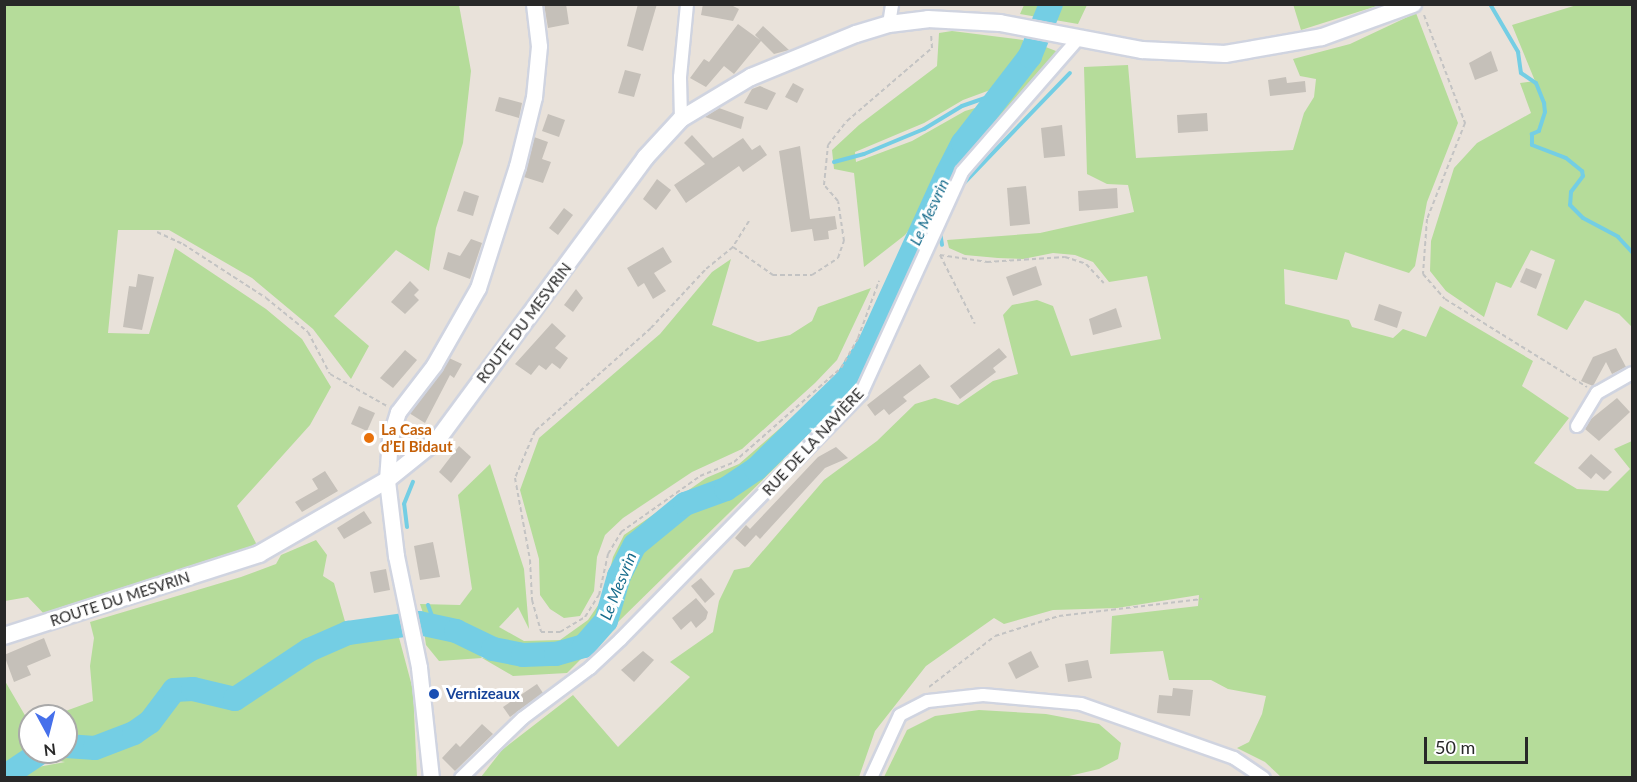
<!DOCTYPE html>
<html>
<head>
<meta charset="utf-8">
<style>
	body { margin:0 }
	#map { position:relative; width:1637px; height:782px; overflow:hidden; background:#e9e2da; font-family:Lato,sans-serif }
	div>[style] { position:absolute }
	.green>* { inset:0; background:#b5dc9a }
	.stream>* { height:4px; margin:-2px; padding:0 2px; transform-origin:2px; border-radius:2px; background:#74cee4 }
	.river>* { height:24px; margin:-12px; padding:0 12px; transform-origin:12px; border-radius:12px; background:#74cee4 }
	.building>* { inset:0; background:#c5c0b9 }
	.path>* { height:2px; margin-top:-1px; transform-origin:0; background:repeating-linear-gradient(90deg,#c3c3c3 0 4.5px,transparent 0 7.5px) }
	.roads { filter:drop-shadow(2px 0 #d0d4e0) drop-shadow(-2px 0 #d0d4e0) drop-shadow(0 2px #d0d4e0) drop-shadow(0 -2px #d0d4e0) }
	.minor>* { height:12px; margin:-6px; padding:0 6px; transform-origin:6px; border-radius:6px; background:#fff }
	.tertiary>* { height:15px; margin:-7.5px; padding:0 7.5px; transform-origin:7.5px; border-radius:7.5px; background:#fff }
	.secondary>* { height:16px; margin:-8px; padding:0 8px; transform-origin:8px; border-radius:8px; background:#fff }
	.dots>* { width:16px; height:16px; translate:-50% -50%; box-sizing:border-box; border:3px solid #fff; border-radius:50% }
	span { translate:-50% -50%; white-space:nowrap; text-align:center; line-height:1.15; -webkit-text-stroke:6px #fff; paint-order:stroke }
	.street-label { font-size:15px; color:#282828 }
	.food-label { font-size:15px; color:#c56008; font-weight:700 }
	.left { translate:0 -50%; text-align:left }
	.transit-label { font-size:15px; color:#164399; font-weight:700 }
	.water-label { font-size:16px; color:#176c8c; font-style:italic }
	.frame { position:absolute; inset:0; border:6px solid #282828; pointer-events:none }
	.north { position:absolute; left:18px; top:704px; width:60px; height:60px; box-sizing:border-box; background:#fff; border:2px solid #a9a9a9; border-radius:50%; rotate:173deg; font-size:16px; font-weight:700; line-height:24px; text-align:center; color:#282828 }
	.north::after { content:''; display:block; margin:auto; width:21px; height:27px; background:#4670eb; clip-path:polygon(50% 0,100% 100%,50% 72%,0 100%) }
	.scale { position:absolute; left:1424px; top:737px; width:104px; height:27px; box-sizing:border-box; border:3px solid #282828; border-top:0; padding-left:8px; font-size:18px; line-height:21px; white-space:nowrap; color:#282828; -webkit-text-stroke:4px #fff; paint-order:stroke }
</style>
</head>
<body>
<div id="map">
	<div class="green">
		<div style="clip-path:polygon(1293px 4px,1380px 4px,1380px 5px,1301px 30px)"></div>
		<div style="clip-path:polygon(1580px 4px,1632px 5px,1632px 327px,1619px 314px,1585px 300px,1567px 330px,1537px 315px,1555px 260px,1531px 250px,1511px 288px,1496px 282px,1484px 317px,1446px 291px,1430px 271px,1431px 241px,1454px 168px,1477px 143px,1531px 113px,1520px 83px,1535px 81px,1512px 25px)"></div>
		<div style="clip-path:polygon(5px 5px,459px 5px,471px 71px,463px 143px,436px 228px,429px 271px,396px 250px,334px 316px,369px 346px,351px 379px,313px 329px,252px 278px,169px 230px,118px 230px,108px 333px,149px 334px,175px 248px,266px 309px,302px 339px,331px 387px,310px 425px,237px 506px,259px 549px,46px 616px,28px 597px,5px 601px)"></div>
		<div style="clip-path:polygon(1024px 5px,1024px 4px,1087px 5px,1078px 24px,1020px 14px)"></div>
		<div style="clip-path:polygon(1416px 13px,1458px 123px,1427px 202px,1415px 266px,1409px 273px,1345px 252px,1337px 280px,1284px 269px,1285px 304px,1349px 320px,1352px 327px,1393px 338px,1403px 329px,1426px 337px,1440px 306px,1533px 361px,1522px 386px,1569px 418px,1534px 463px,1577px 489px,1608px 491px,1630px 469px,1614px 449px,1632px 441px,1632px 777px,1281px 777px,1265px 762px,1237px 748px,1249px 742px,1262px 714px,1266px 696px,1228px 689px,1211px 680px,1169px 680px,1163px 651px,1110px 654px,1112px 616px,1198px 606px,1199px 595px,1117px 608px,1053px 610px,1004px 624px,994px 618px,926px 666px,875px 731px,859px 777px,481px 777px,502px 750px,573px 695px,618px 747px,690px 677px,670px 662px,713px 632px,719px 601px,734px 570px,749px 567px,824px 480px,877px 441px,915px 404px,935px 398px,958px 405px,993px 381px,1018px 374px,1003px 315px,1012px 305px,1037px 300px,1053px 306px,1071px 356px,1161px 339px,1147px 276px,1109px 282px,1093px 262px,1075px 255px,1053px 253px,1023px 259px,998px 258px,965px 255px,949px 248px,947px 240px,1040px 233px,1134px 212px,1128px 185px,1107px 184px,1087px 174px,1084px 67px,1128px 65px,1136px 158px,1293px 150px,1304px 113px,1314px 97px,1316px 79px,1300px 76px,1293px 59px,1350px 44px)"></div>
		<div style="clip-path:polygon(952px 31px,1023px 40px,1026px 52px,1001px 86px,963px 100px,924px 123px,855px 152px,856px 162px,912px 141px,965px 111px,992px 103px,960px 129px,934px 176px,918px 218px,905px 235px,864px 267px,854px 173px,834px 169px,832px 150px,859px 125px,937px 66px,939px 33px)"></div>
		<div style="clip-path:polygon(1043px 46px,1056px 51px,1057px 59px,963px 156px)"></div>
		<div style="clip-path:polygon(731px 259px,712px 325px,758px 342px,790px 335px,812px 321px,818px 307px,871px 288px,837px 360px,815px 383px,742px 449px,692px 472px,623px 518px,605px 535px,597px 557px,594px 591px,580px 616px,564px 618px,550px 609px,540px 595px,539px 559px,520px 490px,539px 438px,660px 334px,712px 272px)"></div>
		<div style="clip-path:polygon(835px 380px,833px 388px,771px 448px,726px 484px,702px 489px,641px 534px,628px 550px,606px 610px,579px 642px,562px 648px,520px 648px,424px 616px,420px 604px,460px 605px,472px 589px,458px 495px,490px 464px,524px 569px,529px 629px,518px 607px,499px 627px,524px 641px,560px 640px,588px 620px,603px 598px,613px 557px,624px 535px,706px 478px,739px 464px)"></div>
		<div style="clip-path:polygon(785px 450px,783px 460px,616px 624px,628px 572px,639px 550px,694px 504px,736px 488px)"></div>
		<div style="clip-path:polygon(316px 540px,327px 555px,323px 576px,334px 583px,346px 625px,393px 615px,413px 690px,417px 777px,15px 777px,38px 767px,65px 762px,31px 756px,5px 769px,5px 681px,30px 724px,30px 752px,66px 752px,66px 716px,52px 716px,93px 701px,90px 666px,94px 638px,90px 622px,241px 577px,276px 564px,281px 555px)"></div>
		<div style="clip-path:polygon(424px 631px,472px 645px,482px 658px,546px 663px,583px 657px,567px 673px,513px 676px,482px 658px,439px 661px,426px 645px)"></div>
		<div style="clip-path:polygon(979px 710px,1046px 714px,1099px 724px,1121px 743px,1118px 759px,1099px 769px,1065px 777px,884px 777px,907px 730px,935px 716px)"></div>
	</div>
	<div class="stream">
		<div style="left:1490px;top:4px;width:56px;rotate:59.7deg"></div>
		<div style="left:1518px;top:52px;width:21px;rotate:82deg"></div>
		<div style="left:1521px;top:73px;width:18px;rotate:34deg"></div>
		<div style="left:1536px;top:83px;width:22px;rotate:68deg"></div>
		<div style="left:1544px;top:103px;width:9px;rotate:84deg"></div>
		<div style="left:1545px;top:112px;width:20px;rotate:108deg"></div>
		<div style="left:1539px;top:131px;width:8px;rotate:157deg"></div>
		<div style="left:1532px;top:134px;width:11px;rotate:90deg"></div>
		<div style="left:1532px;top:145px;width:36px;rotate:21deg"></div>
		<div style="left:1566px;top:158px;width:21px;rotate:39deg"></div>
		<div style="left:1582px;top:171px;width:5px;rotate:79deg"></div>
		<div style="left:1583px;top:176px;width:20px;rotate:127deg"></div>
		<div style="left:1571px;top:192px;width:13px;rotate:94deg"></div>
		<div style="left:1570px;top:205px;width:18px;rotate:45deg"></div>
		<div style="left:1583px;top:218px;width:40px;rotate:28deg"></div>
		<div style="left:1618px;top:237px;width:21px;rotate:47deg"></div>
		<div style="left:834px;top:162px;width:31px;rotate:-15deg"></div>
		<div style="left:864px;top:154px;width:65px;rotate:-22.6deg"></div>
		<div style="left:924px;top:129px;width:44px;rotate:-31.2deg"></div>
		<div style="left:962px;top:106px;width:46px;rotate:-19.2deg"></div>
		<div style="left:963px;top:184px;width:154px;rotate:-46.1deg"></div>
		<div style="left:940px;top:232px;width:13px;rotate:81deg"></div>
		<div style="left:407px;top:527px;width:23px;rotate:-97deg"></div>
		<div style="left:404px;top:504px;width:24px;rotate:-68deg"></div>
		<div style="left:428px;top:605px;width:20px;rotate:70deg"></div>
	</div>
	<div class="river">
		<div style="left:66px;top:746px;width:29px;rotate:4deg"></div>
		<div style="left:95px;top:748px;width:42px;rotate:-21deg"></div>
		<div style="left:134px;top:733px;width:19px;rotate:-35deg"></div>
		<div style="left:150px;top:722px;width:40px;rotate:-53deg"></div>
		<div style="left:174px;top:690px;width:19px;rotate:-3deg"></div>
		<div style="left:193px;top:689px;width:43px;rotate:13.4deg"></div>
		<div style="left:235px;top:699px;width:89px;rotate:-33.5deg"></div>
		<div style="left:309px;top:650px;width:43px;rotate:-23.6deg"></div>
		<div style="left:348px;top:633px;width:72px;rotate:-8deg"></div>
		<div style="left:419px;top:623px;width:38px;rotate:12deg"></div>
		<div style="left:456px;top:631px;width:41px;rotate:25.9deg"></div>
		<div style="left:493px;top:649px;width:31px;rotate:11deg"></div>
		<div style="left:523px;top:655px;width:33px;rotate:-2deg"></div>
		<div style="left:556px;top:654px;width:29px;rotate:-16deg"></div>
		<div style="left:584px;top:646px;width:33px;rotate:-49deg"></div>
		<div style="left:606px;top:621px;width:47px;rotate:-73.9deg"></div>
		<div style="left:619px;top:576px;width:35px;rotate:-63deg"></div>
		<div style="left:635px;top:545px;width:65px;rotate:-39.4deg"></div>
		<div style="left:685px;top:504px;width:44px;rotate:-20.1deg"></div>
		<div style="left:726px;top:489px;width:36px;rotate:-34deg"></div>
		<div style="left:756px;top:469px;width:126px;rotate:-44.4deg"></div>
		<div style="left:846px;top:381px;width:45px;rotate:-57.7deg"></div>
		<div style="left:870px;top:343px;width:186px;rotate:-65.5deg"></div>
		<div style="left:947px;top:174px;width:35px;rotate:-63deg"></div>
		<div style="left:963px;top:143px;width:110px;rotate:-52.4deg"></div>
		<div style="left:1030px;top:56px;width:56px;rotate:-68deg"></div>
		<div style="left:4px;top:777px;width:45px;rotate:-34deg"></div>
	</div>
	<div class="building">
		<div style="clip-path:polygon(544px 4px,566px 4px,569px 24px,548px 28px)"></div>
		<div style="clip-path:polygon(638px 4px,657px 4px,643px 51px,627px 46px)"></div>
		<div style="clip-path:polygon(703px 4px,729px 4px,739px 9px,733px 21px,701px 15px)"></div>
		<div style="clip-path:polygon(738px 24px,760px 40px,755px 35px,763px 26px,789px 50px,774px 54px,761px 41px,734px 74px,724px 66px,706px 87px,690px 78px,704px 59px,709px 62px)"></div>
		<div style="clip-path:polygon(1491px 51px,1498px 71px,1475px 80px,1469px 63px)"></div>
		<div style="clip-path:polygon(625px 70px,641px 74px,634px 97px,618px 93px)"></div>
		<div style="clip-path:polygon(1286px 77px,1287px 83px,1305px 81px,1306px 92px,1270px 96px,1268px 80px)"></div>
		<div style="clip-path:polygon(793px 83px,804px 89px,797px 103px,785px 97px)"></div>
		<div style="clip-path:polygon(760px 86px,776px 93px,767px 110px,744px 103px,752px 89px)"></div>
		<div style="clip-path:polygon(499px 97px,522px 103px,519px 118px,495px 111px)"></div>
		<div style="clip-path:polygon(719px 108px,744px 117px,741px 129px,705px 117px)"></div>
		<div style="clip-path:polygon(1207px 113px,1208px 131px,1178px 133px,1177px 115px)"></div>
		<div style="clip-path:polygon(548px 114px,565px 120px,559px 137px,542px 131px)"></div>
		<div style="clip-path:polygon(1062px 125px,1065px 156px,1044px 158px,1041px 128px)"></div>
		<div style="clip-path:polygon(692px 135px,713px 158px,743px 138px,752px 150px,760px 145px,767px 155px,743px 172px,739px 166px,686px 203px,674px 185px,705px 164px,684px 143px)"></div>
		<div style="clip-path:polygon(534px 137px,548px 142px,542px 159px,551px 162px,543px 183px,524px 177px)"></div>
		<div style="clip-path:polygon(800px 146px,810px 219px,835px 216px,837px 229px,828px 231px,829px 239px,814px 241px,812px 229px,791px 232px,779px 151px)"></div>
		<div style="clip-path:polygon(657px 179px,671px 190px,656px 210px,643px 199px)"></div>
		<div style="clip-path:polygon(1026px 186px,1030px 224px,1010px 226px,1007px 188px)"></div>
		<div style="clip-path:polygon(1117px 188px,1118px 208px,1079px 211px,1078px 191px)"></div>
		<div style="clip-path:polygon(464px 191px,479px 196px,473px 216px,457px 211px)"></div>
		<div style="clip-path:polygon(564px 208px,573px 215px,558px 235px,549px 228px)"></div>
		<div style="clip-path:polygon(471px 239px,482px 243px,470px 279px,443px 269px,448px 252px,460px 256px)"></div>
		<div style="clip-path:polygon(663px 247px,672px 262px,654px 273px,666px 291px,653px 299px,644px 283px,638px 287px,627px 268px)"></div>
		<div style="clip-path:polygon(1036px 266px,1042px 285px,1013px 296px,1006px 277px)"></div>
		<div style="clip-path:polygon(1526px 268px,1542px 274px,1536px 289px,1520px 282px)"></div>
		<div style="clip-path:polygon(138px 274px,154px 277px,142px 330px,123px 327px,129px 286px,136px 287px)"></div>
		<div style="clip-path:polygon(410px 281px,419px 290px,414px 295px,419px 300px,405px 314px,391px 302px)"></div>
		<div style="clip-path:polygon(576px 289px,583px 298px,573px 312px,564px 305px)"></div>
		<div style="clip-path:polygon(1379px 304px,1402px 312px,1397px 328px,1374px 320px)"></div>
		<div style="clip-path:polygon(1116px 308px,1122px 327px,1093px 335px,1089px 319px)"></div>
		<div style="clip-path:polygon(552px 323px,566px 336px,555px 348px,568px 358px,560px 369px,552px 363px,546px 370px,539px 365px,531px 375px,515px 364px)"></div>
		<div style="clip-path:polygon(999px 348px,1007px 357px,993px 368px,996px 372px,960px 399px,950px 386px)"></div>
		<div style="clip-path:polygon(1616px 348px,1626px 367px,1612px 374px,1606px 362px,1593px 386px,1581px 381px,1593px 357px)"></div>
		<div style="clip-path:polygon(405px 350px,417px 360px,393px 388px,380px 378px)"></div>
		<div style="clip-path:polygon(449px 358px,462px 364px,454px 378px,450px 375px,425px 423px,409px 413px)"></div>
		<div style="clip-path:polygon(920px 364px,930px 377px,903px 397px,907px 401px,889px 415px,884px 409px,875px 416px,867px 405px)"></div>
		<div style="clip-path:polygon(1617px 398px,1630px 412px,1599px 441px,1585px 429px,1591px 419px)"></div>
		<div style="clip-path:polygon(359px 406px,375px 413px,367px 431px,351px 424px)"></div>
		<div style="clip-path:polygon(459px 446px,471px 457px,451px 483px,439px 472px)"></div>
		<div style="clip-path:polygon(836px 447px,848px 458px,825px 468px,760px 539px,756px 535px,745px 547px,735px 538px,746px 525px,750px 529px,818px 457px)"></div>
		<div style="clip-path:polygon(1591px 454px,1612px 472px,1604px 480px,1596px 473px,1591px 479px,1578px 468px)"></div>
		<div style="clip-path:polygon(325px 471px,338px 491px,302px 512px,295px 502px,318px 489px,312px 479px)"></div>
		<div style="clip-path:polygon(364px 511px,372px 523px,344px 539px,337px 528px)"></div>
		<div style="clip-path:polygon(433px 542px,440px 577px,420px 580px,414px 546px)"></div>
		<div style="clip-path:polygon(386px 569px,390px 590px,374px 593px,370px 572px)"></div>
		<div style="clip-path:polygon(701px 578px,715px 594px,705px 603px,691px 586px)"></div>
		<div style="clip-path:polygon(696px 598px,708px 612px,706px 619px,696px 628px,691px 621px,681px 630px,672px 618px)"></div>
		<div style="clip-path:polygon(44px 638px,51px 656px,27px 666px,31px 675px,14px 682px,4px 655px)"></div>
		<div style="clip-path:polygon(643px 651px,654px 660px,634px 682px,621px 670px)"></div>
		<div style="clip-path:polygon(1031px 651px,1039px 667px,1016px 679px,1008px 663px)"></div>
		<div style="clip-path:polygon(1088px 660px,1092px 678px,1068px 682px,1065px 664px)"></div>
		<div style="clip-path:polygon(537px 684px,543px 693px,510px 717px,503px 707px)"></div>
		<div style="clip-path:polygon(1173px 688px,1193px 690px,1190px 716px,1157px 713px,1159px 695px,1172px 696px)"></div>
		<div style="clip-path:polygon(482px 724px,493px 734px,455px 771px,442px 758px,456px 743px,460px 747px)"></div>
	</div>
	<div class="path">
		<div style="left:1424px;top:15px;width:116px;rotate:69.2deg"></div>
		<div style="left:1465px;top:123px;width:103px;rotate:111.6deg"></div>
		<div style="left:1427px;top:219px;width:55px;rotate:94.2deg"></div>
		<div style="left:1423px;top:274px;width:33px;rotate:49deg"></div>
		<div style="left:1445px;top:299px;width:167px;rotate:31.8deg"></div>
		<div style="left:749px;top:221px;width:31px;rotate:122deg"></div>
		<div style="left:733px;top:247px;width:49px;rotate:35deg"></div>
		<div style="left:773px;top:275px;width:39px"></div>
		<div style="left:812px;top:275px;width:31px;rotate:-33deg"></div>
		<div style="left:838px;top:258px;width:18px;rotate:-71deg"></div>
		<div style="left:844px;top:241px;width:40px;rotate:-98.5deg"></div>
		<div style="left:838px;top:201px;width:21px;rotate:-131deg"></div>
		<div style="left:824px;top:185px;width:40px;rotate:-84.3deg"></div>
		<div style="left:828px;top:145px;width:31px;rotate:-52deg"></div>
		<div style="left:847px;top:121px;width:112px;rotate:-40.7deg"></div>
		<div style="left:932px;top:48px;width:14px;rotate:-94deg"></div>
		<div style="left:157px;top:232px;width:29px;rotate:25deg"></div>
		<div style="left:183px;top:244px;width:99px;rotate:33deg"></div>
		<div style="left:266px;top:298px;width:54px;rotate:39deg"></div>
		<div style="left:308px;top:332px;width:47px;rotate:62.4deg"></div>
		<div style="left:330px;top:374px;width:65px;rotate:29.3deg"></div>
		<div style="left:733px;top:247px;width:36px;rotate:141deg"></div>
		<div style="left:705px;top:270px;width:79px;rotate:133deg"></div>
		<div style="left:651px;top:328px;width:155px;rotate:138.4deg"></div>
		<div style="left:535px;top:431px;width:51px;rotate:113.1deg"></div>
		<div style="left:515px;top:478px;width:83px;rotate:79.6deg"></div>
		<div style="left:530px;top:560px;width:40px;rotate:87.1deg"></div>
		<div style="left:532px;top:600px;width:33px;rotate:74deg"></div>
		<div style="left:541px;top:632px;width:19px"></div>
		<div style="left:560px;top:632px;width:29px;rotate:-31deg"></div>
		<div style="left:585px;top:617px;width:26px;rotate:-58deg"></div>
		<div style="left:599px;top:595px;width:42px;rotate:-77.6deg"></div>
		<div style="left:608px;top:554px;width:26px;rotate:-59deg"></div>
		<div style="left:621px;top:532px;width:97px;rotate:-35.3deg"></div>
		<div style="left:700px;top:476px;width:37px;rotate:-22deg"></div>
		<div style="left:734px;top:462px;width:142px;rotate:-41.3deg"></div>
		<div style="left:841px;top:368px;width:34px;rotate:-60deg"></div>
		<div style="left:858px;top:338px;width:61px;rotate:-69.8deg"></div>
		<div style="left:940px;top:255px;width:48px;rotate:8.5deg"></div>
		<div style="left:987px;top:262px;width:78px;rotate:-3.7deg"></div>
		<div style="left:1065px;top:257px;width:22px;rotate:18deg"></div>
		<div style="left:1086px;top:264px;width:26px;rotate:47deg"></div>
		<div style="left:940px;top:255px;width:77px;rotate:63.1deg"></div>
		<div style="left:929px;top:687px;width:83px;rotate:-37.7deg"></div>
		<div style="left:995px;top:636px;width:67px;rotate:-17.4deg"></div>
		<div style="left:1059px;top:616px;width:144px;rotate:-6.8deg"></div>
	</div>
	<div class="roads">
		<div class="minor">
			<div style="left:889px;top:24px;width:20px;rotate:-81deg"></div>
			<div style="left:681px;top:119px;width:42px;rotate:-91.4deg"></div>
			<div style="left:680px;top:77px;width:73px;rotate:-84.5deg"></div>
			<div style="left:1577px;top:426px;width:39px;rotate:-59deg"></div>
			<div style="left:1597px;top:393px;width:40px;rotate:-29.7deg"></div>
			<div style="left:461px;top:778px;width:86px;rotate:-44.1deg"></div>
			<div style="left:523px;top:718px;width:84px;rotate:-36.7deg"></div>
			<div style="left:590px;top:668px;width:42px;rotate:-43.1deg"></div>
			<div style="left:621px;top:639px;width:343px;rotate:-45.6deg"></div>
			<div style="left:861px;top:394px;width:244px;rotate:-65.5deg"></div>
			<div style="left:962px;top:172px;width:175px;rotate:-48.9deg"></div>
			<div style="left:871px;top:778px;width:69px;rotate:-65.3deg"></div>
			<div style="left:900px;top:715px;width:31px;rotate:-27deg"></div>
			<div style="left:928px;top:701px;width:55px;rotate:-6.2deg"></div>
			<div style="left:983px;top:695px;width:98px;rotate:5.2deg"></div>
			<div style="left:1081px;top:704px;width:162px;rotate:19.4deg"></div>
			<div style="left:1234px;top:758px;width:36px;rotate:34deg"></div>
		</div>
		<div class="tertiary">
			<div style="left:431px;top:778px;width:112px;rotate:-96.2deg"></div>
			<div style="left:419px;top:667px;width:113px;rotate:-101.7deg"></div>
			<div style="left:396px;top:556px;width:77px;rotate:-96.8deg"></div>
			<div style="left:387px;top:480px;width:42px;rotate:-85.9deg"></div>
			<div style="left:390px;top:438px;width:27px;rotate:-73deg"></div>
			<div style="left:398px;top:412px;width:59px;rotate:-52.5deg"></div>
			<div style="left:434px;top:365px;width:89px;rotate:-60.3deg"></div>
			<div style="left:478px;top:288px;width:128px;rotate:-72.3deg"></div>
			<div style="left:517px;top:166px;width:71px;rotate:-76.2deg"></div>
			<div style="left:534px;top:97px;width:51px;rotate:-84.4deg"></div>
			<div style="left:539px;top:46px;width:42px;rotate:-96.8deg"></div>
		</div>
		<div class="secondary">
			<div style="left:4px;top:636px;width:268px;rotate:-17.8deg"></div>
			<div style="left:259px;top:554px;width:148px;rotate:-30deg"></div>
			<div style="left:387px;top:480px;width:65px;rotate:-38.8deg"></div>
			<div style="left:438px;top:439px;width:349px;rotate:-53.6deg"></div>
			<div style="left:645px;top:158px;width:53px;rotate:-47.3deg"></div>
			<div style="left:681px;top:119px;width:82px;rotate:-31deg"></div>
			<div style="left:751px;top:77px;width:113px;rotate:-22.3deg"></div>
			<div style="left:856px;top:34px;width:34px;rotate:-17deg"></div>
			<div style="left:889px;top:24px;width:39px;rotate:-7deg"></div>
			<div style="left:928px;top:19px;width:72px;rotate:3.2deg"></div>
			<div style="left:1000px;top:23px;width:145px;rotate:10.8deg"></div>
			<div style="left:1142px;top:50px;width:83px;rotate:2.8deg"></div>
			<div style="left:1225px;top:54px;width:98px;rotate:-9.9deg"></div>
			<div style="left:1322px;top:37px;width:97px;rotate:-19.9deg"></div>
		</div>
	</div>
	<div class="dots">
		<div style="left:369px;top:438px;background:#e8710a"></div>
		<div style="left:434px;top:694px;background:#1a4fb4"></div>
	</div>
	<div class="street-label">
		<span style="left:524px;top:323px;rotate:-53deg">ROUTE DU MESVRIN</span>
		<span style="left:813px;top:442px;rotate:-47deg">RUE DE LA NAVIÈRE</span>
		<span style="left:120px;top:599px;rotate:-18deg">ROUTE DU MESVRIN</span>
	</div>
	<div class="food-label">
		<span class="left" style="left:381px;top:438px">La Casa<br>d’El Bidaut</span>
	</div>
	<div class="transit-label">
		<span class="left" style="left:446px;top:694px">Vernizeaux</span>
	</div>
	<div class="water-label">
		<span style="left:929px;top:212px;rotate:-65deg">Le Mesvrin</span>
		<span style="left:618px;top:586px;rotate:-68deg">Le Mesvrin</span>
	</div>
	<div class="frame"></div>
	<div class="north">N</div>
	<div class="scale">50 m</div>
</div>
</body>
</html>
